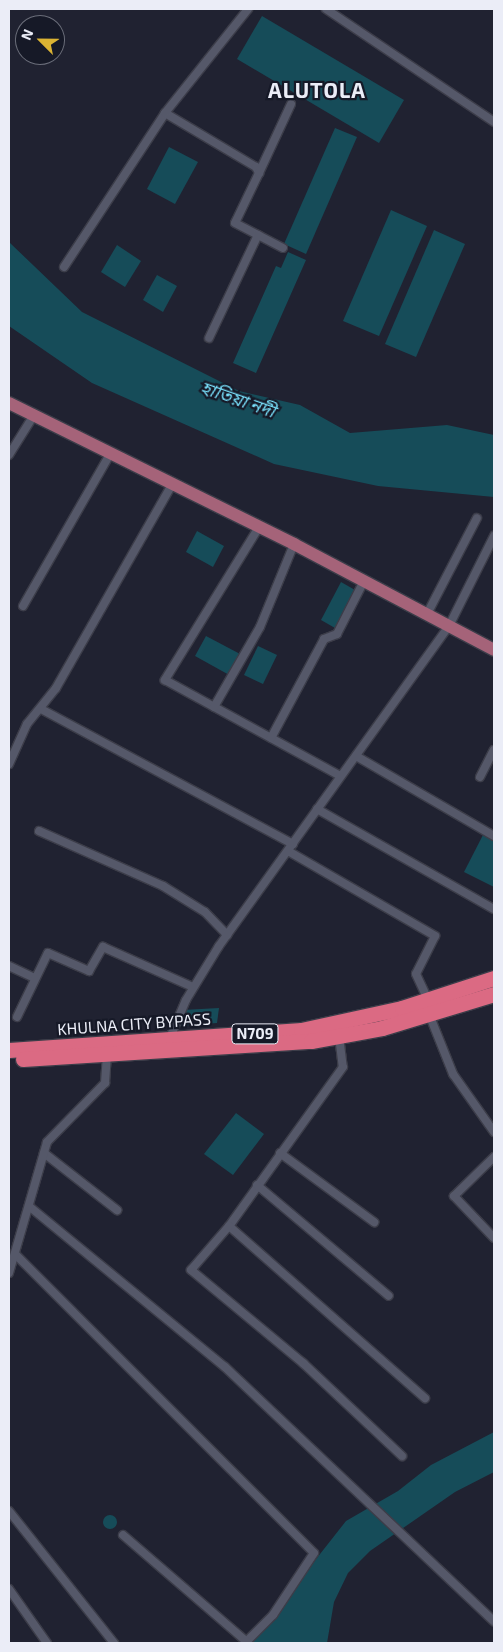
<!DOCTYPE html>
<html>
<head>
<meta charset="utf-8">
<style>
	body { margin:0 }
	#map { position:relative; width:503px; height:1652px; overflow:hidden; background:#202231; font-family:"Exo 2","Noto Sans Bengali",sans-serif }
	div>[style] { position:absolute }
	.water>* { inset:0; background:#164c59 }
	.round { border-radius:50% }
	.roads { filter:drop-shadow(1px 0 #3c3d49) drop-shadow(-1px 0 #3c3d49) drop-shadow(0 1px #3c3d49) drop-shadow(0 -1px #3c3d49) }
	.street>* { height:8px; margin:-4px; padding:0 4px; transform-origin:4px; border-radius:4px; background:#555869 }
	.primary>* { height:12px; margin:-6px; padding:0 6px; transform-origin:6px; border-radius:6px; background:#a56379 }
	.highway>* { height:15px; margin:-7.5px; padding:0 7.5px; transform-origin:7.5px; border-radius:7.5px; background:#db6a83 }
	span { translate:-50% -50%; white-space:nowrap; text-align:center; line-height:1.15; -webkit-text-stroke:4.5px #161927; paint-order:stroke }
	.shield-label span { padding:1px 4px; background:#161927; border:1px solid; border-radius:4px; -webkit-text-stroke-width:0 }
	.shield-label { font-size:15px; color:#ebedf7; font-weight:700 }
	.street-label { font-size:16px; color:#ebedf7 }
	.water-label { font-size:18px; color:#78dffa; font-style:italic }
	.district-label { font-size:21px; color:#ebedf7; font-weight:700; letter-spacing:1px }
	.frame { position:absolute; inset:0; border:10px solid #ebedf7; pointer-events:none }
	.north { position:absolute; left:15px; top:15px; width:50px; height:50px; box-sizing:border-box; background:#161927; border:1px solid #6b6e7a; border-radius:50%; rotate:293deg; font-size:14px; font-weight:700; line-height:20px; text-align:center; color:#ebedf7 }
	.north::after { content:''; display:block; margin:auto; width:18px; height:22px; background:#dbb333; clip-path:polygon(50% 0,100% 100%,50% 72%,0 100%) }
</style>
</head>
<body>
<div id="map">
	<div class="water">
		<div style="clip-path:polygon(262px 16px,404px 100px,379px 143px,237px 59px)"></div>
		<div style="clip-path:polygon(335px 128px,357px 137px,306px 254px,284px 244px)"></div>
		<div style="clip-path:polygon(169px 147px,198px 162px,175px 204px,147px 189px)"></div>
		<div style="clip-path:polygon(391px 210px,427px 226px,379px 336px,343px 321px)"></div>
		<div style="clip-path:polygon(434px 230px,465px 244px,416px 357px,385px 344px)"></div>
		<div style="clip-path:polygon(9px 242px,82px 312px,239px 391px,300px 405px,350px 433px,447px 425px,494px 435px,494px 497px,378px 486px,274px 464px,92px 383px,9px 326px)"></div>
		<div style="clip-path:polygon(117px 245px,141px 261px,125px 287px,101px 272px)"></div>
		<div style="clip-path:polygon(288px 252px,306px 260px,256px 373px,233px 363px,276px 266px,281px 268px)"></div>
		<div style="clip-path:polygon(157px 275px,177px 286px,163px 312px,143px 300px)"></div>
		<div style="clip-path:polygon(197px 531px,224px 546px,213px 567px,186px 552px)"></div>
		<div style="clip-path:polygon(341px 582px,355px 590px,335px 628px,321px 620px)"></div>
		<div style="clip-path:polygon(206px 636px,242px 655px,231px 676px,195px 656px)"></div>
		<div style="clip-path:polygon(258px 646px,277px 655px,263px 684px,244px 675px)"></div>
		<div style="clip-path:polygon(484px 833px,494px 838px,494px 887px,464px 872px)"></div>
		<div style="clip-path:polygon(219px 1008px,217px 1023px,178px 1026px,183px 1010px)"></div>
		<div style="clip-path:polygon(236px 1113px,264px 1134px,233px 1175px,204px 1154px)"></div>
		<div style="clip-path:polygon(494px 1432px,494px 1472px,455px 1492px,370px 1551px,348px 1573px,334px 1602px,327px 1643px,250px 1643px,346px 1521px,398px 1491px,431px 1465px)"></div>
		<div class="round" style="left:103px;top:1515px;width:14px;height:14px"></div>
	</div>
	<div class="roads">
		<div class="street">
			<div style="left:326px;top:9px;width:202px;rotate:33.9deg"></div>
			<div style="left:165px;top:113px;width:106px;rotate:30.7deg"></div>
			<div style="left:256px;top:167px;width:7px;rotate:63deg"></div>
			<div style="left:259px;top:173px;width:55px;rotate:115.6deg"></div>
			<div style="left:235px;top:223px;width:54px;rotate:27.5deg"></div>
			<div style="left:259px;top:173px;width:76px;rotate:-65.1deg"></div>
			<div style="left:64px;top:267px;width:184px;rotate:-56.7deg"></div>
			<div style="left:165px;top:113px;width:133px;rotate:-51.4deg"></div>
			<div style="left:209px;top:338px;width:114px;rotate:-64.6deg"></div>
			<div style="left:9px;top:455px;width:47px;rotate:-58deg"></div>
			<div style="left:259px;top:527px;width:180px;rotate:121.6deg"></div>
			<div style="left:165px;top:680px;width:200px;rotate:28.7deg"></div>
			<div style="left:23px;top:606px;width:175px;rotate:-60.2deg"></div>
			<div style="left:427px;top:614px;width:108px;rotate:-62.5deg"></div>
			<div style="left:214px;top:707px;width:92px;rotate:-60.1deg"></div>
			<div style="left:260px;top:627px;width:90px;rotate:-67.7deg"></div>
			<div style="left:41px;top:709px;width:286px;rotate:28.2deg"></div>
			<div style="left:271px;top:738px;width:112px;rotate:-61.8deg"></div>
			<div style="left:324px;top:639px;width:14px;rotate:-21deg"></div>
			<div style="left:337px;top:634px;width:59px;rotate:-63deg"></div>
			<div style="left:356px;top:756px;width:160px;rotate:30.1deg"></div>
			<div style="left:9px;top:764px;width:44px;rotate:-65.8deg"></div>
			<div style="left:27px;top:724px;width:46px;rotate:-51.1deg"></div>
			<div style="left:56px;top:688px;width:234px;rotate:-60.3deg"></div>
			<div style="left:480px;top:777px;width:30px;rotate:-63deg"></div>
			<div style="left:317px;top:809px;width:203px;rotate:29.5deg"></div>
			<div style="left:39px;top:831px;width:136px;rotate:23.9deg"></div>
			<div style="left:163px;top:886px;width:49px;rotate:31.8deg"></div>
			<div style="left:205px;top:912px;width:32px;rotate:46deg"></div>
			<div style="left:288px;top:851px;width:170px;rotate:30deg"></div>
			<div style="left:435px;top:936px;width:42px;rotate:116.6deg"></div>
			<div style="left:416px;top:974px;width:29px;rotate:65deg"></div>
			<div style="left:9px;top:966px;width:29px;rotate:25deg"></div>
			<div style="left:429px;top:1014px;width:65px;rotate:68.2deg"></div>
			<div style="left:453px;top:1074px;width:71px;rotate:54.7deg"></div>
			<div style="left:17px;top:1017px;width:71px;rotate:-64.2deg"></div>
			<div style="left:48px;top:953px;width:45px;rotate:23.7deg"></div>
			<div style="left:89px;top:971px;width:28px;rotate:-60deg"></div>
			<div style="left:103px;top:947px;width:98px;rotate:24deg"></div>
			<div style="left:339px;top:1036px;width:31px;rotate:83deg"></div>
			<div style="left:343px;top:1067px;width:196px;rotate:125.6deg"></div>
			<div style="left:229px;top:1226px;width:261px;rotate:41.3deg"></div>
			<div style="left:169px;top:1040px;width:43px;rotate:-67deg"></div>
			<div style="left:186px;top:1000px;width:63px;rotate:-58.6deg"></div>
			<div style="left:219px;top:946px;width:394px;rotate:-54.3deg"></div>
			<div style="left:449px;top:626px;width:101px;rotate:-63.4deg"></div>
			<div style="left:44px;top:1153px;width:93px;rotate:38deg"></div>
			<div style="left:280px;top:1153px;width:117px;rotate:36.3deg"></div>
			<div style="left:494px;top:1157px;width:56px;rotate:135.7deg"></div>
			<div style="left:454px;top:1196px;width:58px;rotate:46.4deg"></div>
			<div style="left:257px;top:1185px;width:172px;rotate:40.1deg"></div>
			<div style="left:30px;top:1207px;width:252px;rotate:39.4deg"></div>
			<div style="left:225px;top:1367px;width:370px;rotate:43.4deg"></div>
			<div style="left:229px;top:1226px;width:58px;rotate:130.8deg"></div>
			<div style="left:191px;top:1270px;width:146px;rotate:39.7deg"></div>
			<div style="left:303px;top:1363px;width:136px;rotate:43.2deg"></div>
			<div style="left:16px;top:1255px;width:421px;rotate:45deg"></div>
			<div style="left:314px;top:1553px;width:74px;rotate:123.5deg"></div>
			<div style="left:273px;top:1615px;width:37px;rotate:135deg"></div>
			<div style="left:9px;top:1273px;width:136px;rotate:-73.8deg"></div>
			<div style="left:47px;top:1142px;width:83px;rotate:-45.5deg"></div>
			<div style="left:105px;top:1083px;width:28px;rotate:-86deg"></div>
			<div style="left:9px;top:1511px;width:169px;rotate:51.5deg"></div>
			<div style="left:123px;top:1535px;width:165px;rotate:40.8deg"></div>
			<div style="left:9px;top:1589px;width:66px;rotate:54.9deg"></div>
		</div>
		<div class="primary">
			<div style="left:9px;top:403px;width:318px;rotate:26.3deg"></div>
			<div style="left:294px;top:544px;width:226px;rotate:27.9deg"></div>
		</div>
		<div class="highway">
			<div style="left:9px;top:1050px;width:293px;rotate:-3.9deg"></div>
			<div style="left:301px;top:1030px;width:103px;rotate:-12.3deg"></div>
			<div style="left:402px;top:1008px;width:97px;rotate:-18.1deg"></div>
			<div style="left:23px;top:1059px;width:289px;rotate:-3.6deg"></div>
			<div style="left:311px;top:1041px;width:72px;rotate:-10.4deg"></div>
			<div style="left:382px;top:1028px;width:117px;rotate:-16.9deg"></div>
		</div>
	</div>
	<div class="shield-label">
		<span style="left:255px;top:1034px">N709</span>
	</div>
	<div class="street-label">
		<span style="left:134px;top:1024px;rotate:-4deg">KHULNA CITY BYPASS</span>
	</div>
	<div class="water-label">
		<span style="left:238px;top:399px;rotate:19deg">হাতিয়া নদী</span>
	</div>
	<div class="district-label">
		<span style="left:317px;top:90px">ALUTOLA</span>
	</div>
	<div class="frame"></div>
	<div class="north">N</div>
</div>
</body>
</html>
